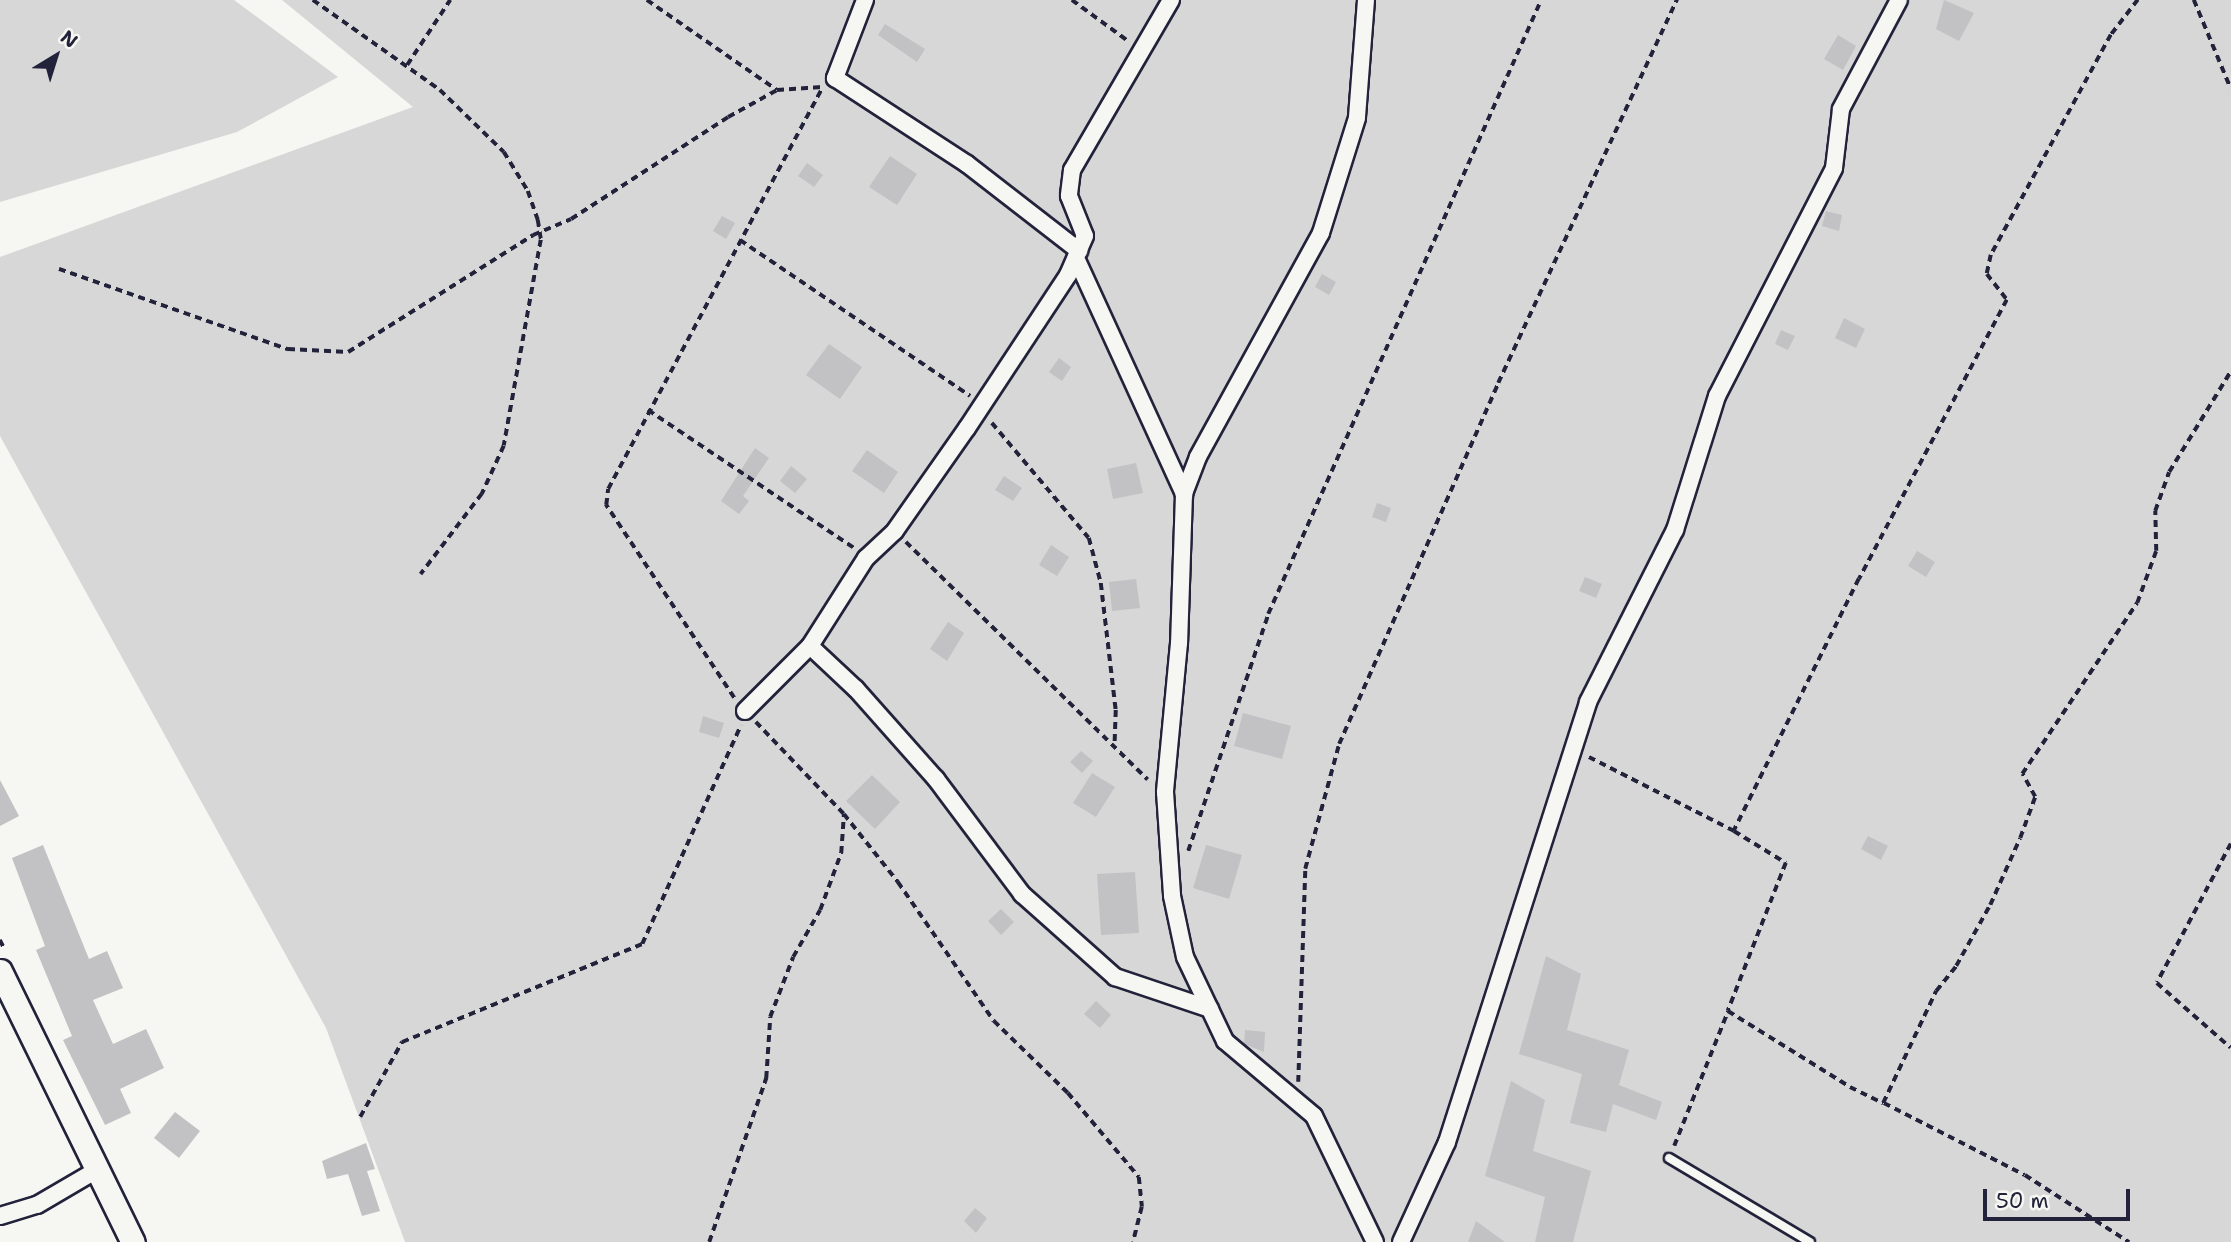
<!DOCTYPE html>
<html>
<head>
<meta charset="utf-8">
<style>
	body { margin:0 }
	#map { position:relative; width:2231px; height:1242px; overflow:hidden; background:#f6f6f2; font-family:"Shantell Sans",sans-serif }
	div>[style] { position:absolute }
	.green>* { inset:0; background:#d7d7d7 }
	.building>* { inset:0; background:#c2c2c4 }
	.path>* { height:3.5px; margin-top:-1.75px; transform-origin:0; background:repeating-linear-gradient(90deg,#22223b 0 7px,transparent 0 12px) }
	.roads { filter:drop-shadow(2px 0 #22223b) drop-shadow(-2px 0 #22223b) drop-shadow(0 2px #22223b) drop-shadow(0 -2px #22223b) }
	.lane>* { height:8px; margin:-4px; padding:0 4px; transform-origin:4px; border-radius:4px; background:#f6f6f2 }
	.street>* { height:16px; margin:-8px; padding:0 8px; transform-origin:8px; border-radius:8px; background:#f6f6f2 }
	.secondary>* { height:23px; margin:-11.5px; padding:0 11.5px; transform-origin:11.5px; border-radius:11.5px; background:#f6f6f2 }
	span { translate:-50% -50%; white-space:nowrap; text-align:center; line-height:1.15; -webkit-text-stroke:5px #f6f6f2; paint-order:stroke }
	.north { position:absolute; left:21px; top:21px; width:70px; height:70px; -webkit-text-stroke:5px #f6f6f2; paint-order:stroke; rotate:38deg; font-size:19px; font-weight:700; line-height:28px; text-align:center; color:#22223b }
	.north::after { content:''; display:block; margin:auto; width:24px; height:32px; background:#22223b; clip-path:polygon(50% 0,100% 100%,50% 72%,0 100%) }
	.scale { position:absolute; left:1983px; top:1189px; width:147px; height:32px; box-sizing:border-box; border:4px solid #22223b; border-top:0; padding-left:9px; font-size:21px; line-height:24px; white-space:nowrap; color:#22223b; -webkit-text-stroke:5px #f6f6f2; paint-order:stroke }
</style>
</head>
<body>
<div id="map">
	<div class="green">
		<div style="clip-path:polygon(0 0,234px 0,338px 77px,237px 132px,0 202px)"></div>
		<div style="clip-path:polygon(282px 0,2231px 0,2231px 1242px,405px 1242px,326px 1028px,0 436px,0 257px,413px 107px)"></div>
	</div>
	<div class="building">
		<div style="clip-path:polygon(1944px 0,1974px 13px,1959px 41px,1936px 29px)"></div>
		<div style="clip-path:polygon(885px 24px,925px 49px,917px 62px,878px 35px)"></div>
		<div style="clip-path:polygon(1838px 35px,1856px 46px,1843px 70px,1824px 59px)"></div>
		<div style="clip-path:polygon(890px 156px,917px 174px,897px 205px,869px 187px)"></div>
		<div style="clip-path:polygon(807px 163px,823px 175px,814px 187px,798px 176px)"></div>
		<div style="clip-path:polygon(1826px 211px,1842px 215px,1839px 231px,1822px 226px)"></div>
		<div style="clip-path:polygon(722px 216px,735px 223px,726px 239px,713px 231px)"></div>
		<div style="clip-path:polygon(1322px 274px,1336px 282px,1329px 295px,1315px 287px)"></div>
		<div style="clip-path:polygon(1844px 318px,1865px 329px,1856px 348px,1835px 338px)"></div>
		<div style="clip-path:polygon(1781px 330px,1795px 336px,1788px 350px,1775px 344px)"></div>
		<div style="clip-path:polygon(829px 344px,862px 367px,840px 399px,806px 375px)"></div>
		<div style="clip-path:polygon(1059px 358px,1071px 367px,1062px 381px,1049px 372px)"></div>
		<div style="clip-path:polygon(755px 448px,769px 458px,743px 496px,749px 501px,739px 514px,721px 501px)"></div>
		<div style="clip-path:polygon(867px 450px,898px 472px,884px 493px,852px 471px)"></div>
		<div style="clip-path:polygon(1136px 463px,1143px 493px,1113px 499px,1107px 469px)"></div>
		<div style="clip-path:polygon(791px 466px,807px 479px,795px 493px,780px 481px)"></div>
		<div style="clip-path:polygon(1004px 476px,1022px 488px,1013px 501px,995px 490px)"></div>
		<div style="clip-path:polygon(1377px 503px,1391px 508px,1386px 522px,1372px 517px)"></div>
		<div style="clip-path:polygon(1051px 545px,1069px 557px,1057px 576px,1039px 565px)"></div>
		<div style="clip-path:polygon(1917px 551px,1935px 562px,1926px 577px,1908px 566px)"></div>
		<div style="clip-path:polygon(1585px 577px,1602px 584px,1596px 598px,1579px 591px)"></div>
		<div style="clip-path:polygon(1136px 579px,1140px 608px,1112px 611px,1109px 582px)"></div>
		<div style="clip-path:polygon(948px 622px,964px 633px,947px 661px,930px 649px)"></div>
		<div style="clip-path:polygon(1243px 713px,1291px 726px,1282px 759px,1234px 746px)"></div>
		<div style="clip-path:polygon(703px 716px,724px 723px,719px 738px,699px 732px)"></div>
		<div style="clip-path:polygon(1081px 751px,1093px 761px,1082px 773px,1070px 762px)"></div>
		<div style="clip-path:polygon(1092px 773px,1115px 787px,1096px 817px,1073px 803px)"></div>
		<div style="clip-path:polygon(872px 775px,900px 802px,875px 829px,846px 801px)"></div>
		<div style="clip-path:polygon(0 780px,19px 816px,0 826px)"></div>
		<div style="clip-path:polygon(1868px 836px,1888px 846px,1881px 860px,1861px 849px)"></div>
		<div style="clip-path:polygon(43px 845px,89px 959px,107px 951px,123px 988px,93px 1000px,113px 1044px,146px 1029px,164px 1068px,120px 1089px,131px 1113px,105px 1125px,63px 1040px,72px 1036px,36px 950px,45px 946px,12px 858px)"></div>
		<div style="clip-path:polygon(1206px 845px,1242px 855px,1229px 899px,1193px 888px)"></div>
		<div style="clip-path:polygon(1135px 872px,1139px 933px,1101px 935px,1097px 874px)"></div>
		<div style="clip-path:polygon(1001px 909px,1014px 922px,1001px 935px,988px 921px)"></div>
		<div style="clip-path:polygon(1546px 956px,1581px 974px,1567px 1030px,1629px 1050px,1619px 1085px,1662px 1102px,1656px 1120px,1613px 1104px,1606px 1132px,1570px 1123px,1582px 1074px,1519px 1054px)"></div>
		<div style="clip-path:polygon(1096px 1001px,1111px 1015px,1100px 1028px,1084px 1014px)"></div>
		<div style="clip-path:polygon(1245px 1030px,1265px 1032px,1264px 1052px,1244px 1044px)"></div>
		<div style="clip-path:polygon(1511px 1081px,1545px 1100px,1533px 1151px,1591px 1171px,1573px 1242px,1535px 1242px,1545px 1197px,1485px 1176px)"></div>
		<div style="clip-path:polygon(175px 1112px,200px 1131px,179px 1158px,154px 1138px)"></div>
		<div style="clip-path:polygon(366px 1143px,375px 1169px,367px 1171px,380px 1211px,362px 1216px,348px 1174px,327px 1179px,322px 1161px)"></div>
		<div style="clip-path:polygon(975px 1208px,987px 1218px,976px 1233px,964px 1221px)"></div>
		<div style="clip-path:polygon(1476px 1221px,1505px 1242px,1468px 1242px)"></div>
	</div>
	<div class="path">
		<div style="left:313px;top:0;width:156px;rotate:35.3deg"></div>
		<div style="left:440px;top:90px;width:89px;rotate:44.1deg"></div>
		<div style="left:504px;top:152px;width:46px;rotate:58.4deg"></div>
		<div style="left:528px;top:191px;width:31px;rotate:71deg"></div>
		<div style="left:538px;top:220px;width:20px;rotate:81deg"></div>
		<div style="left:541px;top:240px;width:209px;rotate:100.2deg"></div>
		<div style="left:504px;top:446px;width:53px;rotate:114.6deg"></div>
		<div style="left:482px;top:494px;width:101px;rotate:127.3deg"></div>
		<div style="left:647px;top:0;width:158px;rotate:34.7deg"></div>
		<div style="left:1072px;top:0;width:69px;rotate:36.2deg"></div>
		<div style="left:2138px;top:0;width:44px;rotate:127.6deg"></div>
		<div style="left:2111px;top:35px;width:251px;rotate:118.6deg"></div>
		<div style="left:1991px;top:255px;width:19px;rotate:102deg"></div>
		<div style="left:1987px;top:274px;width:33px;rotate:52deg"></div>
		<div style="left:2007px;top:300px;width:316px;rotate:117.9deg"></div>
		<div style="left:1859px;top:579px;width:281px;rotate:116.4deg"></div>
		<div style="left:1734px;top:831px;width:61px;rotate:31.6deg"></div>
		<div style="left:1786px;top:863px;width:159px;rotate:111.4deg"></div>
		<div style="left:1728px;top:1011px;width:144px;rotate:31.9deg"></div>
		<div style="left:1850px;top:1087px;width:37px;rotate:26deg"></div>
		<div style="left:1883px;top:1103px;width:124px;rotate:-64.7deg"></div>
		<div style="left:1936px;top:991px;width:32px;rotate:-51deg"></div>
		<div style="left:1956px;top:966px;width:70px;rotate:-60.9deg"></div>
		<div style="left:1990px;top:905px;width:73px;rotate:-65.9deg"></div>
		<div style="left:2020px;top:838px;width:44px;rotate:-69.9deg"></div>
		<div style="left:2035px;top:797px;width:26px;rotate:-119deg"></div>
		<div style="left:2022px;top:774px;width:206px;rotate:-56.1deg"></div>
		<div style="left:2137px;top:603px;width:55px;rotate:-69.9deg"></div>
		<div style="left:2156px;top:551px;width:40px;rotate:-91.4deg"></div>
		<div style="left:2155px;top:511px;width:41px;rotate:-70.3deg"></div>
		<div style="left:2169px;top:472px;width:119px;rotate:-58.5deg"></div>
		<div style="left:2194px;top:0;width:96px;rotate:67.4deg"></div>
		<div style="left:407px;top:65px;width:78px;rotate:-56.5deg"></div>
		<div style="left:740px;top:240px;width:278px;rotate:34.1deg"></div>
		<div style="left:59px;top:269px;width:243px;rotate:19.3deg"></div>
		<div style="left:288px;top:349px;width:60px;rotate:2.9deg"></div>
		<div style="left:348px;top:352px;width:219px;rotate:-32.3deg"></div>
		<div style="left:533px;top:235px;width:41px;rotate:-22.8deg"></div>
		<div style="left:571px;top:219px;width:187px;rotate:-33deg"></div>
		<div style="left:728px;top:117px;width:56px;rotate:-28.9deg"></div>
		<div style="left:777px;top:90px;width:45px;rotate:-3.8deg"></div>
		<div style="left:648px;top:410px;width:248px;rotate:33.8deg"></div>
		<div style="left:992px;top:423px;width:150px;rotate:49.9deg"></div>
		<div style="left:1089px;top:538px;width:47px;rotate:75.1deg"></div>
		<div style="left:1101px;top:583px;width:128px;rotate:83.3deg"></div>
		<div style="left:1116px;top:710px;width:38px;rotate:92deg"></div>
		<div style="left:906px;top:542px;width:339px;rotate:44.5deg"></div>
		<div style="left:734px;top:698px;width:232px;rotate:-123.6deg"></div>
		<div style="left:606px;top:505px;width:16px;rotate:-83deg"></div>
		<div style="left:608px;top:489px;width:454px;rotate:-61.9deg"></div>
		<div style="left:756px;top:722px;width:127px;rotate:46.3deg"></div>
		<div style="left:844px;top:814px;width:87px;rotate:51.5deg"></div>
		<div style="left:898px;top:882px;width:169px;rotate:55.4deg"></div>
		<div style="left:994px;top:1021px;width:103px;rotate:44.2deg"></div>
		<div style="left:1068px;top:1093px;width:110px;rotate:49.8deg"></div>
		<div style="left:1139px;top:1177px;width:30px;rotate:84deg"></div>
		<div style="left:1142px;top:1207px;width:36px;rotate:104deg"></div>
		<div style="left:1589px;top:757px;width:163px;rotate:27deg"></div>
		<div style="left:2231px;top:844px;width:157px;rotate:118deg"></div>
		<div style="left:2157px;top:983px;width:98px;rotate:41.3deg"></div>
		<div style="left:1188px;top:851px;width:250px;rotate:-71.3deg"></div>
		<div style="left:1268px;top:614px;width:672px;rotate:-66.03deg"></div>
		<div style="left:0;top:940px;width:11px;rotate:63deg"></div>
		<div style="left:1298px;top:1082px;width:213px;rotate:-88.1deg"></div>
		<div style="left:1305px;top:869px;width:130px;rotate:-74.8deg"></div>
		<div style="left:1339px;top:744px;width:394px;rotate:-66.2deg"></div>
		<div style="left:1498px;top:383px;width:423px;rotate:-65deg"></div>
		<div style="left:1884px;top:1103px;width:158px;rotate:27.1deg"></div>
		<div style="left:2025px;top:1175px;width:124px;rotate:32.8deg"></div>
		<div style="left:360px;top:1117px;width:86px;rotate:-60.8deg"></div>
		<div style="left:402px;top:1042px;width:259px;rotate:-22.2deg"></div>
		<div style="left:642px;top:944px;width:240px;rotate:-65.7deg"></div>
		<div style="left:1674px;top:1146px;width:145px;rotate:-68.2deg"></div>
		<div style="left:709px;top:1242px;width:174px;rotate:-70.8deg"></div>
		<div style="left:766px;top:1078px;width:61px;rotate:-86.2deg"></div>
		<div style="left:770px;top:1017px;width:64px;rotate:-69deg"></div>
		<div style="left:793px;top:957px;width:54px;rotate:-60.1deg"></div>
		<div style="left:820px;top:910px;width:61px;rotate:-69.8deg"></div>
		<div style="left:841px;top:853px;width:39px;rotate:-86deg"></div>
	</div>
	<div class="roads">
		<div class="lane">
			<div style="left:1669px;top:1158px;width:164px;rotate:30.8deg"></div>
		</div>
		<div class="street">
			<div style="left:865px;top:0;width:84px;rotate:111deg"></div>
			<div style="left:835px;top:78px;width:158px;rotate:33.1deg"></div>
			<div style="left:967px;top:164px;width:142px;rotate:37.8deg"></div>
			<div style="left:1171px;top:0;width:197px;rotate:120.2deg"></div>
			<div style="left:1072px;top:170px;width:26px;rotate:97deg"></div>
			<div style="left:1069px;top:196px;width:43px;rotate:68.2deg"></div>
			<div style="left:1085px;top:236px;width:43px;rotate:113.6deg"></div>
			<div style="left:1068px;top:275px;width:183px;rotate:123.4deg"></div>
			<div style="left:967px;top:428px;width:126px;rotate:125deg"></div>
			<div style="left:895px;top:531px;width:40px;rotate:137deg"></div>
			<div style="left:866px;top:558px;width:104px;rotate:122.5deg"></div>
			<div style="left:810px;top:646px;width:63px;rotate:43.1deg"></div>
			<div style="left:856px;top:689px;width:120px;rotate:48.4deg"></div>
			<div style="left:936px;top:779px;width:144px;rotate:53.2deg"></div>
			<div style="left:1022px;top:894px;width:125px;rotate:41.7deg"></div>
			<div style="left:1115px;top:977px;width:100px;rotate:18.6deg"></div>
			<div style="left:1366px;top:0;width:118px;rotate:94.4deg"></div>
			<div style="left:1357px;top:118px;width:121px;rotate:107.4deg"></div>
			<div style="left:1321px;top:233px;width:256px;rotate:118.8deg"></div>
			<div style="left:1198px;top:457px;width:40px;rotate:111deg"></div>
			<div style="left:1184px;top:494px;width:149px;rotate:91.9deg"></div>
			<div style="left:1179px;top:643px;width:150px;rotate:95.4deg"></div>
			<div style="left:1165px;top:792px;width:104px;rotate:86.1deg"></div>
			<div style="left:1172px;top:896px;width:62px;rotate:78deg"></div>
			<div style="left:1185px;top:957px;width:93px;rotate:64.5deg"></div>
			<div style="left:1225px;top:1041px;width:116px;rotate:40.1deg"></div>
			<div style="left:1314px;top:1116px;width:140px;rotate:64.2deg"></div>
			<div style="left:1076px;top:258px;width:260px;rotate:65.4deg"></div>
			<div style="left:745px;top:711px;width:92px;rotate:-45deg"></div>
			<div style="left:0;top:1216px;width:39px;rotate:-17deg"></div>
			<div style="left:37px;top:1205px;width:73px;rotate:-30.4deg"></div>
			<div style="left:1401px;top:1242px;width:110px;rotate:-65.3deg"></div>
			<div style="left:1447px;top:1142px;width:462px;rotate:-72.2deg"></div>
			<div style="left:1588px;top:702px;width:193px;rotate:-63.2deg"></div>
			<div style="left:1675px;top:530px;width:140px;rotate:-72.6deg"></div>
			<div style="left:1717px;top:396px;width:256px;rotate:-62.8deg"></div>
			<div style="left:1834px;top:168px;width:59px;rotate:-83.2deg"></div>
			<div style="left:1841px;top:109px;width:123px;rotate:-62deg"></div>
		</div>
		<div class="secondary">
			<div style="left:0;top:971px;width:302px;rotate:63.9deg"></div>
		</div>
	</div>
	<div class="north">N</div>
	<div class="scale">50 m</div>
</div>
</body>
</html>
